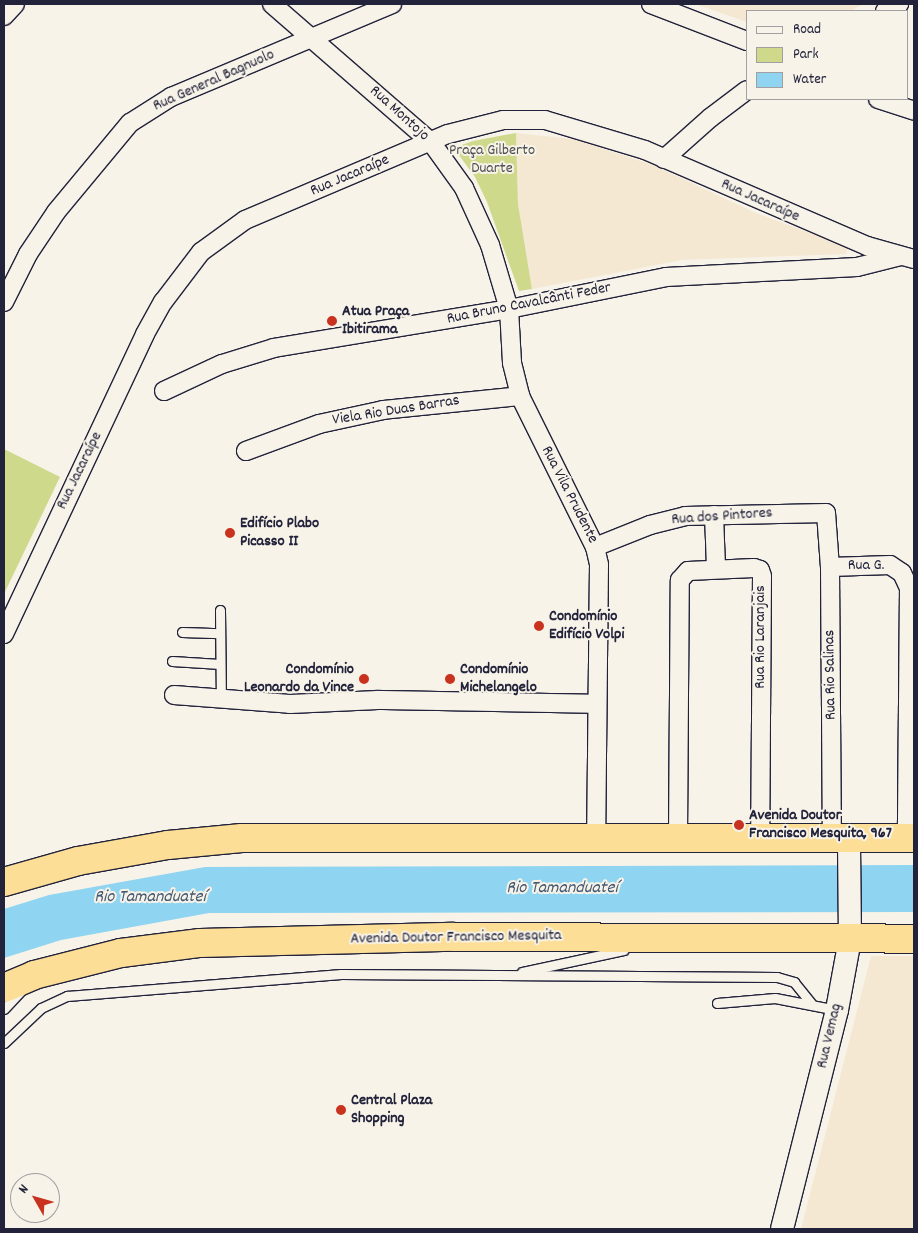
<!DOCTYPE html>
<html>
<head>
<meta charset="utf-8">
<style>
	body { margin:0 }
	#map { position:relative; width:918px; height:1233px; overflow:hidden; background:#f7f3e8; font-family:Dekko,sans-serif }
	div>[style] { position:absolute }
	.built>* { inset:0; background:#f5e8d3 }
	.green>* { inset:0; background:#ced98c }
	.water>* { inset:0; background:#8fd5f1 }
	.roads { filter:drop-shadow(1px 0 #22223b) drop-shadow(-1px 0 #22223b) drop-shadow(0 1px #22223b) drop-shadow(0 -1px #22223b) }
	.service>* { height:9px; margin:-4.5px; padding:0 4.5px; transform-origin:4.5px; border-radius:4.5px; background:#f7f3e8 }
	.minor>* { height:18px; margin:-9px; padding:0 9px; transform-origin:9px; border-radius:9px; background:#f7f3e8 }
	.tertiary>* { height:22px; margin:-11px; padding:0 11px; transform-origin:11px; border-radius:11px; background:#f7f3e8 }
	.trunk>* { height:28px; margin:-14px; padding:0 14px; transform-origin:14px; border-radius:14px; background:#fcde96 }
	.dots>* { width:14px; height:14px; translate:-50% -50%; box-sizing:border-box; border:2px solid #f7f3e8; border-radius:50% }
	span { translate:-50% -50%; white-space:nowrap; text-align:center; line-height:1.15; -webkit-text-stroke:4px #f7f3e8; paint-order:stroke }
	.street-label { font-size:16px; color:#22223b }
	.park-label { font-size:16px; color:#4d504f }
	.poi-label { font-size:16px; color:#22223b; font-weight:700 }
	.left { translate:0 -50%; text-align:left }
	.right { translate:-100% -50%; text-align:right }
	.water-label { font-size:18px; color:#435872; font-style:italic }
	.frame { position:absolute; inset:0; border:5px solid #22223b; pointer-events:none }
	.legend { position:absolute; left:746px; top:10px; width:162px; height:90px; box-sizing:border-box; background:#f7f3e8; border:1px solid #a29fa3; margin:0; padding:6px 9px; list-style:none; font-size:15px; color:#22223b }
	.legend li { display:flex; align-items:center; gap:10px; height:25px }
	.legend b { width:25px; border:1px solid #a29fa3 }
	.north { position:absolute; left:10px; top:1173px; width:50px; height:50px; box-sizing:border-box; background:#f7f3e8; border:1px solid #a29fa3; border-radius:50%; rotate:308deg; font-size:14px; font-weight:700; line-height:20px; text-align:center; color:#22223b }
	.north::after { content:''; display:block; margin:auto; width:18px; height:22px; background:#c8321e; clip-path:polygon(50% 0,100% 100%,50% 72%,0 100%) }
</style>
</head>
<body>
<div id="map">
	<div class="built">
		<div style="clip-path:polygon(695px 4px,864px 4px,850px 11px,747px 11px,747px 22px)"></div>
		<div style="clip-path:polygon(516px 133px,573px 139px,653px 165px,756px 213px,848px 247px,846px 254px,682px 260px,532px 289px,518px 204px)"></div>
		<div style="clip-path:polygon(871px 956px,914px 956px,914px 1229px,801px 1229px)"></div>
	</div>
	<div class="green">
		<div style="clip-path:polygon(516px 133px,518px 204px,532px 289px,519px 291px,487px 202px,475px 177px,456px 151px,459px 146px,473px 141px)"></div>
		<div style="clip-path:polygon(4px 449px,60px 477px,4px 594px)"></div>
	</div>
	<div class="water">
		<div style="clip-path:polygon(914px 865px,914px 912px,209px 913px,61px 940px,4px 958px,4px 909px,49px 895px,205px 867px)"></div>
	</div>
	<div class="roads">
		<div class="service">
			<div style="left:220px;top:610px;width:91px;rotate:89.4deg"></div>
			<div style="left:182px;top:632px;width:38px;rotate:2deg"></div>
			<div style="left:172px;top:661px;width:48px;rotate:3.6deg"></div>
			<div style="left:522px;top:972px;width:104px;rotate:-12.2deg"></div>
			<div style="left:717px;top:1003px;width:58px;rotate:-4.9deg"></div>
			<div style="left:775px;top:998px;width:63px;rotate:11deg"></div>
			<div style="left:4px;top:1009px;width:25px;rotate:-47deg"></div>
			<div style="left:4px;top:1043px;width:51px;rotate:-43.4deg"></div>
			<div style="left:41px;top:1008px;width:29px;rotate:-25deg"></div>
			<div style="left:67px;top:996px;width:275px;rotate:-4.6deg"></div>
			<div style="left:341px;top:974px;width:436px;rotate:0.4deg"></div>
			<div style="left:777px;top:977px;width:18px;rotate:16deg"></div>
			<div style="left:794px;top:982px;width:27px;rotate:51deg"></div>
		</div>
		<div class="minor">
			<div style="left:272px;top:4px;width:211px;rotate:41deg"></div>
			<div style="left:431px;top:142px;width:57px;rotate:54.3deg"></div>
			<div style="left:464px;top:188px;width:63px;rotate:65.5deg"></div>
			<div style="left:490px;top:245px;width:67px;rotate:73.5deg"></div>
			<div style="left:509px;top:309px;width:54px;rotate:86.8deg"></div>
			<div style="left:512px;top:363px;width:34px;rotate:76deg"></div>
			<div style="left:520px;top:396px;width:169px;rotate:63.6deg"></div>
			<div style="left:595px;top:547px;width:18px;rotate:77deg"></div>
			<div style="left:599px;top:565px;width:272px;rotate:90.6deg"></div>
			<div style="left:651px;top:4px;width:103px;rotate:21.1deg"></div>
			<div style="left:885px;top:11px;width:16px;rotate:-27deg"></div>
			<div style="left:4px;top:16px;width:16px;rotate:-47deg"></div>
			<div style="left:878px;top:99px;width:38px;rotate:18deg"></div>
			<div style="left:664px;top:159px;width:62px;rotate:-41.7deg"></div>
			<div style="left:710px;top:118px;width:46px;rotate:-37.1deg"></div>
			<div style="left:4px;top:302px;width:54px;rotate:-63.4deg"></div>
			<div style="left:28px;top:254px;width:50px;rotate:-56.3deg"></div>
			<div style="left:56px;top:212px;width:116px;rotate:-50.3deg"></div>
			<div style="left:130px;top:123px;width:49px;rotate:-32.4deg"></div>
			<div style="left:171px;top:97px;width:240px;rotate:-22.8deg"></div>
			<div style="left:164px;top:391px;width:64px;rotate:-25deg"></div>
			<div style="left:222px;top:364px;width:54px;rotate:-17.1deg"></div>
			<div style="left:274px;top:348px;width:238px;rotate:-9.4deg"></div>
			<div style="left:509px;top:309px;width:160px;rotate:-11.5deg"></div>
			<div style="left:666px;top:277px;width:191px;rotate:-3deg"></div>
			<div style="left:857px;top:267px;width:45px;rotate:-14deg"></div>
			<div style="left:246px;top:451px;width:78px;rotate:-20.3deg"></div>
			<div style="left:319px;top:424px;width:66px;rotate:-12.3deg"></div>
			<div style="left:383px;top:410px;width:138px;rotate:-5.8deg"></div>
			<div style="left:714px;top:515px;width:53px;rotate:87.8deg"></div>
			<div style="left:595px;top:547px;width:59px;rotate:-21.8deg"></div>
			<div style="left:650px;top:525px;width:36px;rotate:-14deg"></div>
			<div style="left:685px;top:516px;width:141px;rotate:-1.2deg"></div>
			<div style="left:826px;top:513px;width:54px;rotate:85.8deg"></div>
			<div style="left:830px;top:567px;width:271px;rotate:89.6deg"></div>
			<div style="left:830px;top:567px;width:60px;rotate:-1.9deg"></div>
			<div style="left:890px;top:565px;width:14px;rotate:34deg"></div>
			<div style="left:902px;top:573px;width:17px;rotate:65deg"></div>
			<div style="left:909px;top:588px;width:250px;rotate:90.5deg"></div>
			<div style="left:4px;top:634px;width:331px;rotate:-64.8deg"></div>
			<div style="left:145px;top:334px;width:37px;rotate:-61deg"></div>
			<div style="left:163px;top:302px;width:63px;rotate:-52.8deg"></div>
			<div style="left:201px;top:252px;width:54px;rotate:-36deg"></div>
			<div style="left:245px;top:220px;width:220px;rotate:-23deg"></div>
			<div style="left:448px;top:134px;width:57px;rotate:-14.3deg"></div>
			<div style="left:503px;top:120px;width:42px"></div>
			<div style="left:545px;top:120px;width:104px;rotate:16.7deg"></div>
			<div style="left:645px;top:150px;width:242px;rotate:23.4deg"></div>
			<div style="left:867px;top:246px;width:49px;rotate:15.5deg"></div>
			<div style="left:174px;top:695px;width:116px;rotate:4.4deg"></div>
			<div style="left:290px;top:704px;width:88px;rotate:-2.6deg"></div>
			<div style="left:378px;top:700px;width:219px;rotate:1deg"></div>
			<div style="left:678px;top:837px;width:257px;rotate:-89.6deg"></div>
			<div style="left:680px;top:580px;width:12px;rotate:-48deg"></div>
			<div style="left:688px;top:571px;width:66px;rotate:-2.6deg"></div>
			<div style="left:754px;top:568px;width:6px;rotate:18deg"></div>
			<div style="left:760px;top:570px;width:6px;rotate:72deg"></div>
			<div style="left:762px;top:576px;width:261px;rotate:90.4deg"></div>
		</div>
		<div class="tertiary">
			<div style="left:782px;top:1229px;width:226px;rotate:-75.9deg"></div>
			<div style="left:837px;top:1010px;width:72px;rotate:-79.6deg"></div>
			<div style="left:850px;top:939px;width:101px;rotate:-90.6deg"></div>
		</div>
		<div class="trunk">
			<div style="left:4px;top:882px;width:77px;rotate:-15.8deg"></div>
			<div style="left:78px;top:861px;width:91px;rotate:-10.1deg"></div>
			<div style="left:168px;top:845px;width:74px;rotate:-5.4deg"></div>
			<div style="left:242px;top:838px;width:672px"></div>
			<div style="left:4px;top:988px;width:33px;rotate:-23deg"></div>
			<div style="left:34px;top:975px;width:90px;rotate:-14.2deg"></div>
			<div style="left:121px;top:953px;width:80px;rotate:-7.2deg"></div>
			<div style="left:200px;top:943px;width:253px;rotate:-1.4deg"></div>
			<div style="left:453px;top:937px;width:461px;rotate:0.2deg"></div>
		</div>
	</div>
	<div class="dots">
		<div style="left:332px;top:321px;background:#c8321e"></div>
		<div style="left:230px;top:533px;background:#c8321e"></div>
		<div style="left:539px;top:626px;background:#c8321e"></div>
		<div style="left:364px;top:679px;background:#c8321e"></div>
		<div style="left:450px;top:679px;background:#c8321e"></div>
		<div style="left:739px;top:825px;background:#c8321e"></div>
		<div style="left:341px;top:1110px;background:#c8321e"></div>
	</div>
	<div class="street-label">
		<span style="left:214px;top:81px;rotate:-24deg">Rua General Bagnuolo</span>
		<span style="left:399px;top:114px;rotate:42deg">Rua Montojo</span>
		<span style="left:350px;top:176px;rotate:-23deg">Rua Jacaraípe</span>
		<span style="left:760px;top:201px;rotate:24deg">Rua Jacaraípe</span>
		<span style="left:529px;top:304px;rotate:-11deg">Rua Bruno Cavalcânti Feder</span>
		<span style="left:396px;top:411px;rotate:-9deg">Viela Rio Duas Barras</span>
		<span style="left:80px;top:471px;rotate:-64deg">Rua Jacaraípe</span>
		<span style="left:569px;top:495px;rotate:63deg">Rua Vila Prudente</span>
		<span style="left:722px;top:517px;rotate:-4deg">Rua dos Pintores</span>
		<span style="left:866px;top:566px">Rua G.</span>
		<span style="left:761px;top:637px;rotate:-90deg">Rua Rio Laranjais</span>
		<span style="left:831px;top:675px;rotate:-91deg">Rua Rio Salinas</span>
		<span style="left:456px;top:938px;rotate:-1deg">Avenida Doutor Francisco Mesquita</span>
		<span style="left:830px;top:1036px;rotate:-77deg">Rua Vemag</span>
	</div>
	<div class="park-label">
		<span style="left:492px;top:160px">Praça Gilberto<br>Duarte</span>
	</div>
	<div class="poi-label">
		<span class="left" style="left:342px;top:321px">Atua Praça<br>Ibitirama</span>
		<span class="left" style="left:240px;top:533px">Edifício Plabo<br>Picasso II</span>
		<span class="left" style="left:549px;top:626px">Condomínio<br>Edifício Volpi</span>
		<span class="right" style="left:354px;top:679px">Condomínio<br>Leonardo da Vince</span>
		<span class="left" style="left:460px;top:679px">Condomínio<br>Michelangelo</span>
		<span class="left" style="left:749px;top:825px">Avenida Doutor<br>Francisco Mesquita, 967</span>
		<span class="left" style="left:351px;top:1110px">Central Plaza<br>Shopping</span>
	</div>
	<div class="water-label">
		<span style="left:562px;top:889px">Rio Tamanduateí</span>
		<span style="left:150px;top:898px">Rio Tamanduateí</span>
	</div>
	<div class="frame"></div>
	<ul class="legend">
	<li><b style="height:6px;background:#f7f3e8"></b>Road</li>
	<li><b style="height:14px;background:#ced98c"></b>Park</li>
	<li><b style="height:14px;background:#8fd5f1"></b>Water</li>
	</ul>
	<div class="north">N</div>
</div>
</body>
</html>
